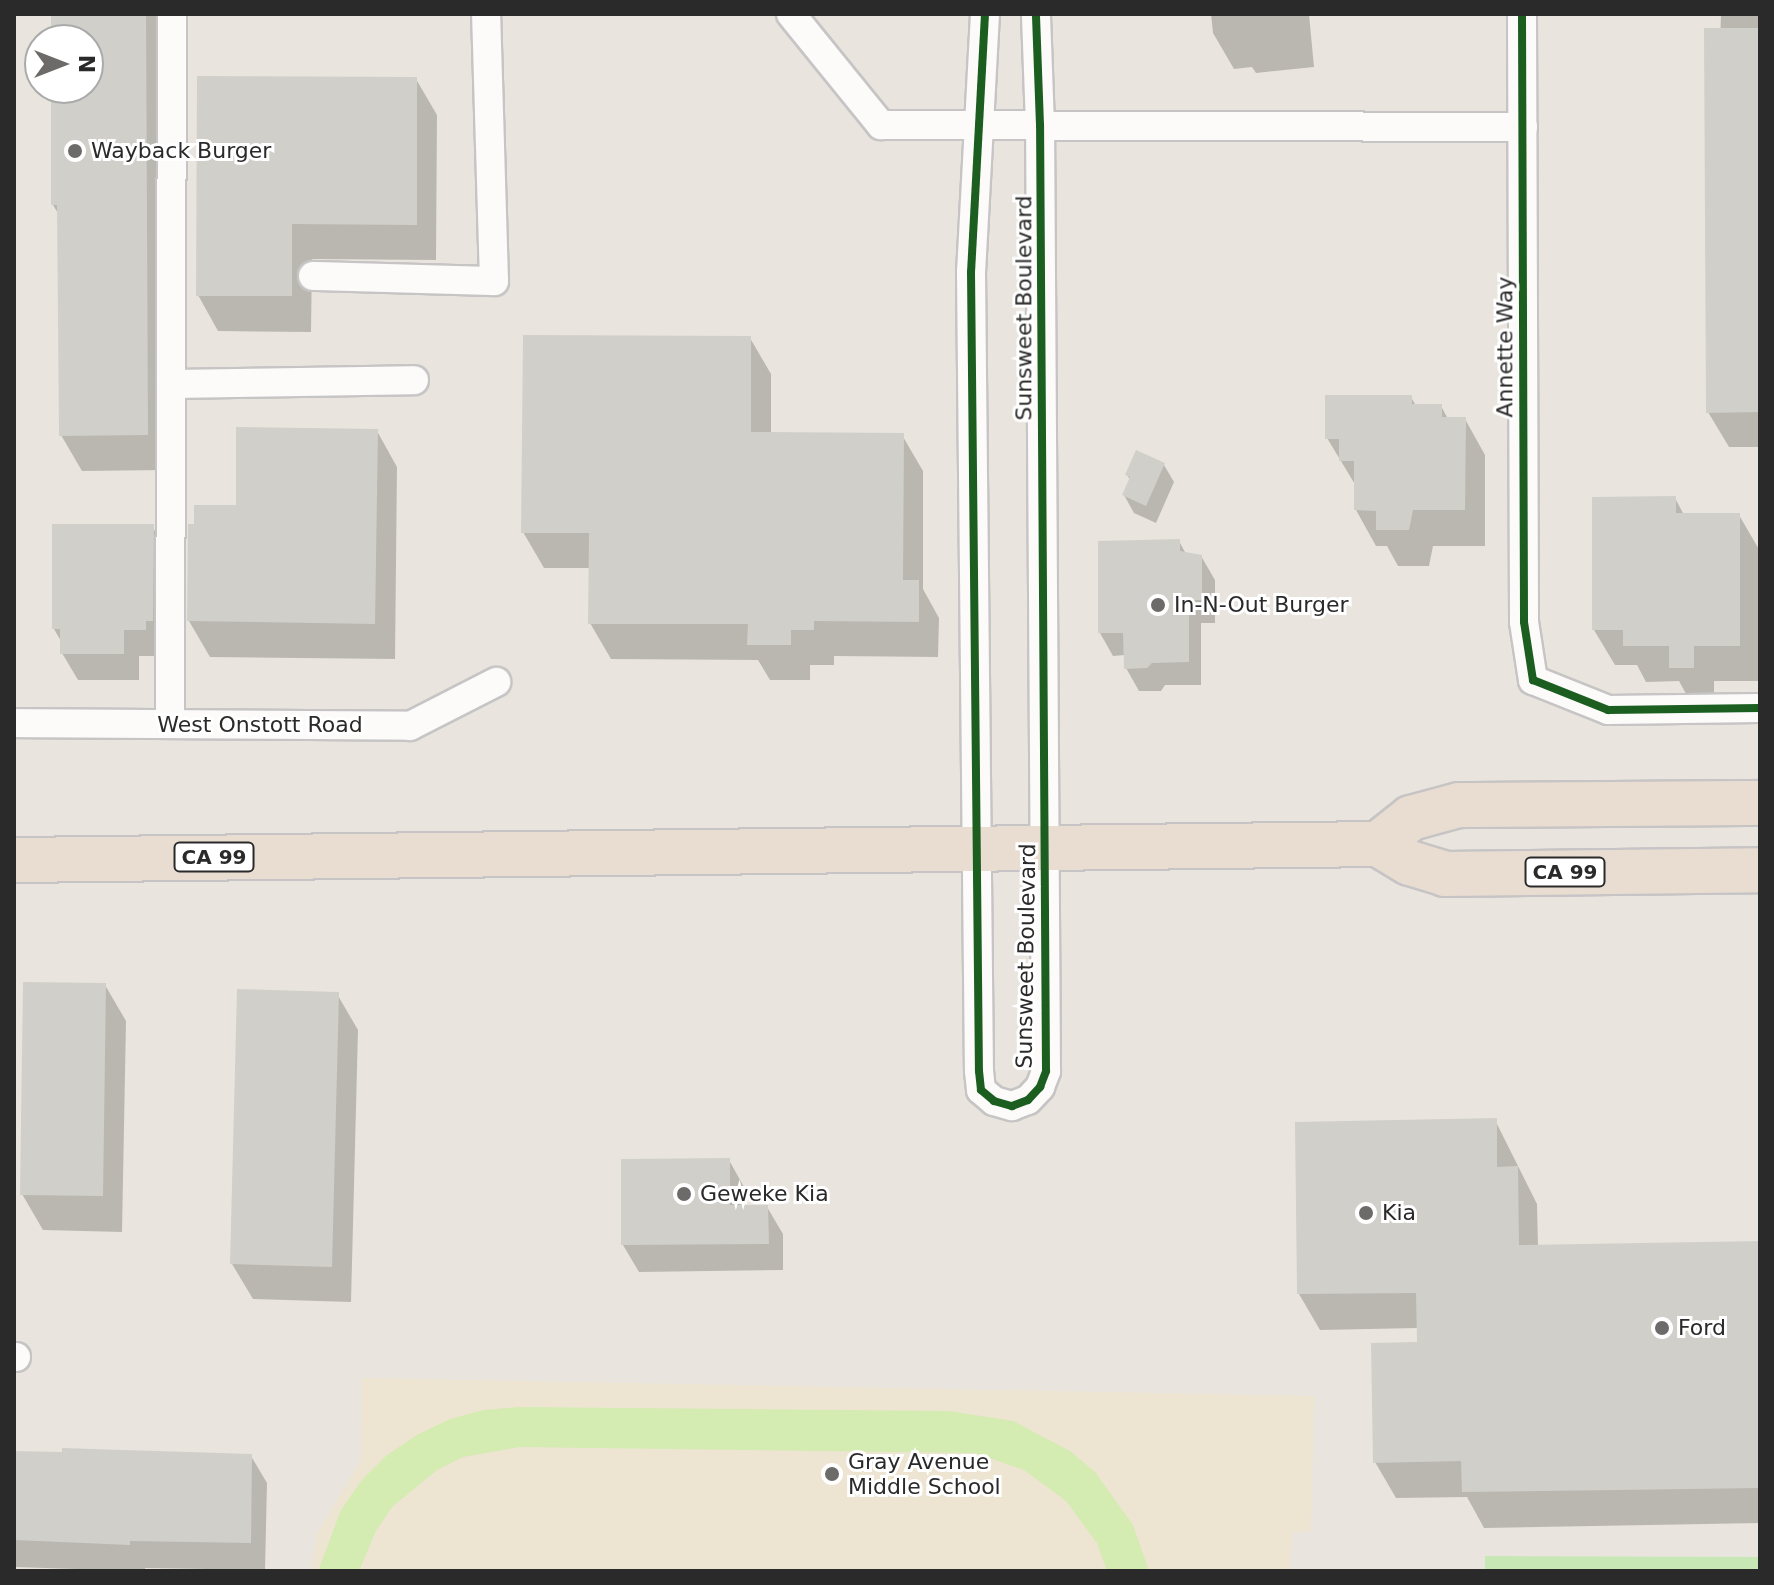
<!DOCTYPE html>
<html>
<head>
<meta charset="utf-8">
<style>
	body { margin:0 }
	#map { position:relative; width:1774px; height:1585px; overflow:hidden; background:#e9e5de; font-family:"DejaVu Sans",sans-serif }
	div>[style] { position:absolute }
	.education>* { inset:0; background:#ede5d2 }
	.green>* { inset:0; background:#c7e7b4 }
	.pitch>* { inset:0; background:#d4ebb1 }
	.shadow>* { inset:0; background:#0003 }
	.building>* { inset:0; background:#d1cfca }
	.roads { filter:drop-shadow(2px 0 #c6c4c4) drop-shadow(-2px 0 #c6c4c4) drop-shadow(0 2px #c6c4c4) drop-shadow(0 -2px #c6c4c4) }
	.street>* { height:28px; margin:-14px; padding:0 14px; transform-origin:14px; border-radius:14px; background:#fcfbfa }
	.highway>* { height:44px; margin:-22px; padding:0 22px; transform-origin:22px; border-radius:22px; background:#e9ddd2 }
	.cycleway>* { height:8px; margin:-4px; padding:0 4px; transform-origin:4px; border-radius:4px; background:#1b5e20 }
	.dots>* { width:22px; height:22px; translate:-50% -50%; box-sizing:border-box; border:4px solid #fff; border-radius:50% }
	span { translate:-50% -50%; white-space:nowrap; text-align:center; line-height:1.15; -webkit-text-stroke:6px #fff; paint-order:stroke }
	.shield-label span { padding:2px 6px; background:#fff; border:2px solid; border-radius:6px; -webkit-text-stroke-width:0 }
	.shield-label { font-size:20px; color:#2a2a2a; font-weight:700 }
	.poi-label { font-size:22px; color:#2a2a2a }
	.left { translate:0 -50%; text-align:left }
	.street-label { font-size:22px; color:#2a2a2a }
	.frame { position:absolute; inset:0; border:16px solid #2a2a2a; pointer-events:none }
	.north { position:absolute; left:24px; top:24px; width:80px; height:80px; box-sizing:border-box; background:#fff; border:2px solid #aaa; border-radius:50%; rotate:90deg; font-size:22px; font-weight:700; line-height:32px; text-align:center; color:#2a2a2a }
	.north::after { content:''; display:block; margin:auto; width:28px; height:36px; background:#6d6b69; clip-path:polygon(50% 0,100% 100%,50% 72%,0 100%) }
</style>
</head>
<body>
<div id="map">
	<div class="education">
		<div style="clip-path:polygon(362px 1378px,1314px 1396px,1311px 1531px,1292px 1533px,1290px 1571px,310px 1571px,318px 1532px,361px 1460px)"></div>
	</div>
	<div class="green">
		<div style="clip-path:polygon(1485px 1556px,1760px 1557px,1760px 1571px,1485px 1571px)"></div>
	</div>
	<div class="pitch">
		<div style="clip-path:polygon(520px 1407px,949px 1411px,1013px 1421px,1070px 1451px,1095px 1472px,1133px 1525px,1149px 1571px,1107px 1571px,1097px 1543px,1066px 1501px,1024px 1470px,975px 1453px,520px 1447px,463px 1457px,437px 1470px,392px 1507px,376px 1531px,359px 1571px,318px 1571px,341px 1510px,361px 1481px,387px 1455px,417px 1435px,450px 1419px,484px 1410px)"></div>
	</div>
	<div class="shadow">
		<div style="clip-path:polygon(53px 14px,168px 14px,167px 470px,82px 471px,61px 435px,59px 215px,53px 205px,53px 88px,88px 88px,88px 40px,53px 40px)"></div>
		<div style="clip-path:polygon(1211px 14px,1309px 14px,1314px 67px,1256px 73px,1252px 67px,1234px 69px,1213px 33px)"></div>
		<div style="clip-path:polygon(1721px 14px,1760px 14px,1760px 447px,1729px 447px,1708px 412px)"></div>
		<div style="clip-path:polygon(416px 79px,437px 115px,436px 260px,312px 259px,311px 332px,218px 331px,198px 295px)"></div>
		<div style="clip-path:polygon(750px 338px,771px 374px,771px 434px,902px 435px,923px 471px,923px 589px,939px 618px,938px 657px,834px 656px,834px 665px,810px 665px,810px 680px,770px 680px,758px 660px,611px 659px,590px 623px,591px 568px,544px 568px,523px 532px)"></div>
		<div style="clip-path:polygon(1411px 397px,1416px 406px,1441px 406px,1448px 419px,1465px 419px,1485px 455px,1485px 546px,1433px 546px,1429px 566px,1398px 566px,1387px 546px,1376px 546px,1356px 510px,1356px 486px,1327px 438px)"></div>
		<div style="clip-path:polygon(377px 431px,397px 467px,395px 659px,210px 657px,189px 621px)"></div>
		<div style="clip-path:polygon(1164px 465px,1174px 482px,1156px 523px,1134px 513px,1124px 495px,1131px 481px,1127px 475px)"></div>
		<div style="clip-path:polygon(1675px 498px,1684px 515px,1739px 515px,1760px 551px,1760px 681px,1714px 681px,1714px 703px,1691px 703px,1679px 681px,1646px 682px,1637px 665px,1615px 665px,1594px 630px)"></div>
		<div style="clip-path:polygon(152px 526px,168px 553px,160px 656px,139px 656px,139px 680px,78px 680px,62px 653px,62px 643px,54px 629px)"></div>
		<div style="clip-path:polygon(1179px 541px,1186px 554px,1201px 556px,1215px 580px,1215px 623px,1201px 623px,1201px 685px,1165px 685px,1161px 691px,1139px 691px,1126px 668px,1125px 655px,1113px 656px,1100px 633px)"></div>
		<div style="clip-path:polygon(105px 985px,126px 1021px,122px 1232px,43px 1230px,22px 1194px)"></div>
		<div style="clip-path:polygon(337px 994px,358px 1030px,351px 1302px,253px 1299px,232px 1264px)"></div>
		<div style="clip-path:polygon(1495px 1120px,1537px 1204px,1538px 1246px,1760px 1243px,1760px 1523px,1484px 1528px,1467px 1497px,1396px 1498px,1375px 1462px,1419px 1344px,1418px 1328px,1320px 1330px,1299px 1294px)"></div>
		<div style="clip-path:polygon(729px 1160px,744px 1187px,744px 1207px,767px 1207px,783px 1234px,783px 1270px,639px 1272px,623px 1245px)"></div>
		<div style="clip-path:polygon(14px 1453px,251px 1456px,267px 1483px,265px 1570px,145px 1568px,145px 1571px,137px 1571px,14px 1567px)"></div>
	</div>
	<div class="building">
		<div style="clip-path:polygon(51px 14px,146px 14px,148px 435px,59px 436px,57px 205px,51px 205px,51px 88px,88px 88px,88px 40px,51px 40px)"></div>
		<div style="clip-path:polygon(1704px 28px,1760px 28px,1760px 412px,1706px 413px)"></div>
		<div style="clip-path:polygon(197px 76px,417px 77px,417px 225px,292px 224px,292px 296px,196px 296px)"></div>
		<div style="clip-path:polygon(523px 335px,751px 336px,751px 432px,904px 433px,903px 580px,919px 580px,919px 622px,814px 621px,814px 630px,791px 630px,791px 645px,747px 645px,748px 624px,588px 624px,589px 533px,521px 533px)"></div>
		<div style="clip-path:polygon(1325px 395px,1412px 395px,1412px 404px,1442px 404px,1442px 417px,1466px 417px,1465px 510px,1413px 510px,1409px 530px,1376px 530px,1376px 511px,1354px 510px,1354px 461px,1339px 461px,1339px 439px,1325px 439px)"></div>
		<div style="clip-path:polygon(236px 427px,378px 429px,375px 624px,187px 621px,188px 524px,194px 524px,194px 505px,236px 505px)"></div>
		<div style="clip-path:polygon(1136px 450px,1165px 463px,1146px 506px,1122px 495px,1130px 477px,1125px 475px)"></div>
		<div style="clip-path:polygon(1676px 496px,1676px 513px,1740px 513px,1740px 646px,1694px 646px,1694px 668px,1669px 668px,1669px 646px,1623px 646px,1623px 630px,1592px 630px,1592px 497px)"></div>
		<div style="clip-path:polygon(52px 524px,154px 524px,153px 621px,146px 621px,146px 630px,124px 630px,124px 654px,60px 654px,60px 629px,52px 629px)"></div>
		<div style="clip-path:polygon(1180px 539px,1180px 551px,1202px 555px,1202px 600px,1189px 600px,1189px 662px,1152px 663px,1147px 668px,1124px 669px,1123px 633px,1098px 633px,1098px 541px)"></div>
		<div style="clip-path:polygon(23px 982px,106px 983px,103px 1196px,20px 1195px)"></div>
		<div style="clip-path:polygon(237px 989px,339px 992px,332px 1267px,230px 1264px)"></div>
		<div style="clip-path:polygon(1497px 1118px,1497px 1167px,1518px 1166px,1519px 1245px,1760px 1241px,1760px 1488px,1462px 1492px,1461px 1461px,1373px 1463px,1371px 1343px,1417px 1342px,1416px 1293px,1297px 1294px,1295px 1122px)"></div>
		<div style="clip-path:polygon(730px 1158px,730px 1205px,768px 1205px,769px 1244px,621px 1245px,621px 1159px)"></div>
		<div style="clip-path:polygon(62px 1448px,252px 1454px,251px 1543px,130px 1541px,130px 1545px,14px 1540px,14px 1451px,62px 1452px)"></div>
	</div>
	<div class="roads">
		<div class="street">
			<div style="left:791px;top:14px;width:143px;rotate:51deg"></div>
			<div style="left:881px;top:125px;width:642px;rotate:0.18deg"></div>
			<div style="left:985px;top:14px;width:258px;rotate:93.1deg"></div>
			<div style="left:971px;top:272px;width:799px;rotate:89.43deg"></div>
			<div style="left:979px;top:1071px;width:19px;rotate:84deg"></div>
			<div style="left:981px;top:1090px;width:17px;rotate:40deg"></div>
			<div style="left:994px;top:1101px;width:19px;rotate:16deg"></div>
			<div style="left:1012px;top:1106px;width:17px;rotate:-21deg"></div>
			<div style="left:1028px;top:1100px;width:18px;rotate:-47deg"></div>
			<div style="left:1040px;top:1087px;width:17px;rotate:-69deg"></div>
			<div style="left:1046px;top:1071px;width:946px;rotate:-90.36deg"></div>
			<div style="left:1040px;top:125px;width:111px;rotate:-92.1deg"></div>
			<div style="left:1522px;top:14px;width:608px;rotate:89.81deg"></div>
			<div style="left:1524px;top:622px;width:59px;rotate:81.2deg"></div>
			<div style="left:1533px;top:680px;width:81px;rotate:21.8deg"></div>
			<div style="left:1608px;top:710px;width:152px;rotate:-0.8deg"></div>
			<div style="left:313px;top:276px;width:181px;rotate:1.6deg"></div>
			<div style="left:494px;top:281px;width:267px;rotate:-91.7deg"></div>
			<div style="left:171px;top:384px;width:243px;rotate:-0.9deg"></div>
			<div style="left:14px;top:723px;width:396px;rotate:0.4deg"></div>
			<div style="left:410px;top:726px;width:97px;rotate:-27.1deg"></div>
			<div style="left:170px;top:724px;width:710px;rotate:-89.84deg"></div>
			<div style="left:14px;top:1357px;width:2px"></div>
		</div>
		<div class="highway">
			<div style="left:1378px;top:844px;width:42px;rotate:-38.2deg"></div>
			<div style="left:1411px;top:818px;width:50px;rotate:-15.2deg"></div>
			<div style="left:1459px;top:805px;width:301px;rotate:-0.4deg"></div>
			<div style="left:14px;top:860px;width:1364px;rotate:-0.67deg"></div>
			<div style="left:1378px;top:844px;width:37px;rotate:31deg"></div>
			<div style="left:1410px;top:863px;width:37px;rotate:17deg"></div>
			<div style="left:1445px;top:874px;width:315px;rotate:-0.7deg"></div>
		</div>
	</div>
	<div class="cycleway">
		<div style="left:985px;top:14px;width:258px;rotate:93.1deg"></div>
		<div style="left:971px;top:272px;width:799px;rotate:89.43deg"></div>
		<div style="left:979px;top:1071px;width:19px;rotate:84deg"></div>
		<div style="left:981px;top:1090px;width:17px;rotate:40deg"></div>
		<div style="left:994px;top:1101px;width:19px;rotate:16deg"></div>
		<div style="left:1012px;top:1106px;width:17px;rotate:-21deg"></div>
		<div style="left:1028px;top:1100px;width:18px;rotate:-47deg"></div>
		<div style="left:1040px;top:1087px;width:17px;rotate:-69deg"></div>
		<div style="left:1046px;top:1071px;width:946px;rotate:-90.36deg"></div>
		<div style="left:1040px;top:125px;width:111px;rotate:-92.1deg"></div>
		<div style="left:1522px;top:14px;width:608px;rotate:89.81deg"></div>
		<div style="left:1524px;top:622px;width:59px;rotate:81.2deg"></div>
		<div style="left:1533px;top:680px;width:81px;rotate:21.8deg"></div>
		<div style="left:1608px;top:710px;width:152px;rotate:-0.8deg"></div>
	</div>
	<div class="dots">
		<div style="left:75px;top:151px;background:#6d6b69"></div>
		<div style="left:1158px;top:605px;background:#6d6b69"></div>
		<div style="left:684px;top:1194px;background:#6d6b69"></div>
		<div style="left:1366px;top:1213px;background:#6d6b69"></div>
		<div style="left:1662px;top:1328px;background:#6d6b69"></div>
		<div style="left:832px;top:1474px;background:#6d6b69"></div>
	</div>
	<div class="shield-label">
		<span style="left:214px;top:857px">CA 99</span>
		<span style="left:1565px;top:872px">CA 99</span>
	</div>
	<div class="poi-label">
		<span class="left" style="left:91px;top:151px">Wayback Burger</span>
		<span class="left" style="left:1174px;top:605px">In-N-Out Burger</span>
		<span class="left" style="left:700px;top:1194px">Geweke Kia</span>
		<span class="left" style="left:1382px;top:1213px">Kia</span>
		<span class="left" style="left:1678px;top:1328px">Ford</span>
		<span class="left" style="left:848px;top:1474px">Gray Avenue<br>Middle School</span>
	</div>
	<div class="street-label">
		<span style="left:1024px;top:308px;rotate:-90deg">Sunsweet Boulevard</span>
		<span style="left:1505px;top:347px;rotate:-90deg">Annette Way</span>
		<span style="left:260px;top:725px">West Onstott Road</span>
		<span style="left:1026px;top:956px;rotate:-89deg">Sunsweet Boulevard</span>
	</div>
	<div class="frame"></div>
	<div class="north">N</div>
</div>
</body>
</html>
